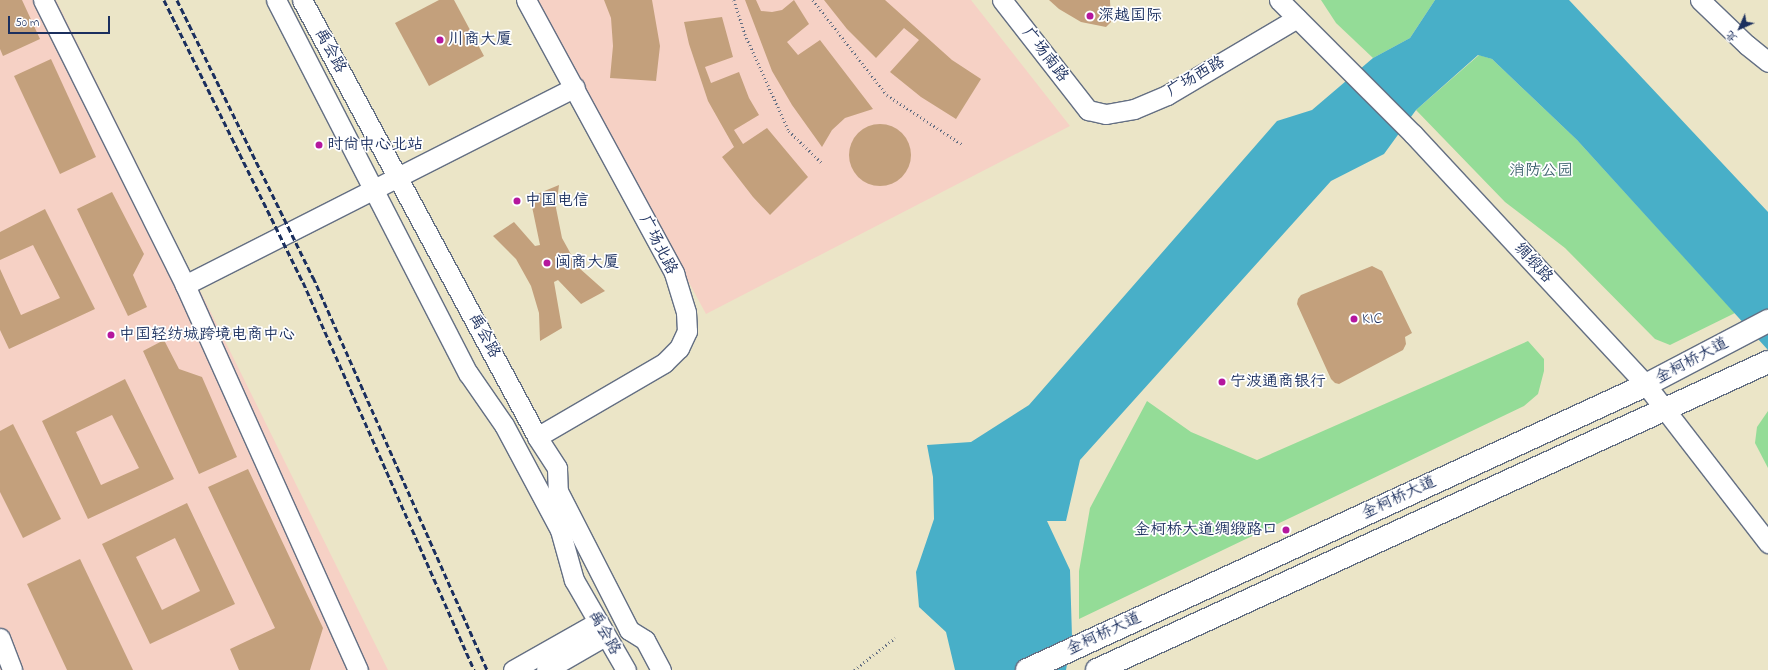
<!DOCTYPE html>
<html>
<head>
<meta charset="utf-8">
<style>
	body { margin:0 }
	#map { position:relative; width:1768px; height:670px; overflow:hidden; background:#ebe5c7; font-family:"Indie Flower","LXGW WenKai TC",sans-serif }
	div>[style] { position:absolute }
	.built>* { inset:0; background:#f6d1c5 }
	.green>* { inset:0; background:#94dc97 }
	.water>* { inset:0; background:#48afc8 }
	.building>* { inset:0; background:#c3a07c }
	.round { border-radius:50% }
	.path>* { height:2.5px; margin-top:-1.25px; transform-origin:0; background:repeating-linear-gradient(90deg,#646f83 0 1px,transparent 0 4px) }
	.roads { filter:drop-shadow(1px 0 #646f83) drop-shadow(-1px 0 #646f83) drop-shadow(0 1px #646f83) drop-shadow(0 -1px #646f83) }
	.minor>* { height:19px; margin:-9.5px; padding:0 9.5px; transform-origin:9.5px; border-radius:9.5px; background:#fff }
	.major>* { height:22px; margin:-11px; padding:0 11px; transform-origin:11px; border-radius:11px; background:#fff }
	.rail>* { height:3px; margin-top:-1.5px; transform-origin:0; background:repeating-linear-gradient(90deg,#1b2f5e 0 6px,transparent 0 9px) }
	.dots>* { width:11px; height:11px; translate:-50% -50%; box-sizing:border-box; border:2px solid #fff; border-radius:50% }
	span { translate:-50% -50%; white-space:nowrap; text-align:center; line-height:1.15; -webkit-text-stroke:3.5px #fff; paint-order:stroke }
	.poi-label { font-size:16px; color:#1b2f5e }
	.left { translate:0 -50%; text-align:left }
	.right { translate:-100% -50%; text-align:right }
	.street-label { font-size:16px; color:#1b2f5e }
	.park-label { font-size:16px; color:#3f636f }
	.north { position:absolute; left:1720px; top:8px; width:40px; height:40px; -webkit-text-stroke:3px #fff; paint-order:stroke; rotate:225deg; font-size:11px; font-weight:700; line-height:16px; text-align:center; color:#1b2f5e }
	.north::after { content:''; display:block; margin:auto; width:14px; height:18px; background:#1b2f5e; clip-path:polygon(50% 0,100% 100%,50% 72%,0 100%) }
	.scale { position:absolute; left:8px; top:16px; width:102px; height:18px; box-sizing:border-box; border:2px solid #1b2f5e; border-top:0; padding-left:5px; font-size:12px; line-height:14px; white-space:nowrap; color:#1b2f5e; -webkit-text-stroke:3px #fff; paint-order:stroke }
</style>
</head>
<body>
<div id="map">
	<div class="built">
		<div style="clip-path:polygon(0 0,56px 0,388px 670px,0 670px)"></div>
		<div style="clip-path:polygon(536px 0,971px 0,1070px 126px,706px 314px)"></div>
	</div>
	<div class="green">
		<div style="clip-path:polygon(1321px 0,1435px 0,1410px 38px,1373px 58px,1336px 23px)"></div>
		<div style="clip-path:polygon(1479px 55px,1492px 59px,1577px 140px,1735px 313px,1670px 345px,1655px 339px,1565px 248px,1505px 202px,1416px 110px)"></div>
		<div style="clip-path:polygon(1528px 341px,1544px 359px,1544px 371px,1538px 394px,1524px 406px,1079px 619px,1079px 571px,1090px 508px,1147px 401px,1191px 432px,1257px 460px)"></div>
		<div style="clip-path:polygon(1768px 411px,1768px 468px,1755px 443px,1757px 427px)"></div>
	</div>
	<div class="water">
		<div style="clip-path:polygon(1435px 0,1569px 0,1768px 212px,1768px 350px,1577px 140px,1492px 59px,1478px 55px,1416px 110px,1384px 154px,1331px 181px,1080px 460px,1066px 521px,1047px 521px,1070px 570px,1072px 637px,1066px 670px,955px 670px,946px 632px,919px 607px,916px 572px,934px 519px,933px 477px,927px 445px,971px 442px,1029px 405px,1277px 121px,1312px 110px,1373px 58px,1410px 38px)"></div>
	</div>
	<div class="building">
		<div style="clip-path:polygon(0 0,22px 0,40px 39px,3px 56px,0 49px)"></div>
		<div style="clip-path:polygon(439px 0,454px 0,484px 56px,429px 86px,395px 23px)"></div>
		<div style="clip-path:polygon(604px 0,652px 0,660px 46px,656px 81px,610px 78px,613px 46px,611px 18px)"></div>
		<div style="clip-path:polygon(745px 0,756px 0,761px 11px,772px 12px,782px 10px,794px 0,809px 24px,787px 42px,798px 55px,820px 40px,873px 109px,845px 118px,832px 130px,822px 147px,792px 105px,772px 71px)"></div>
		<div style="clip-path:polygon(824px 0,885px 0,952px 60px,981px 79px,956px 119px,921px 97px,890px 72px,919px 40px,904px 28px,876px 58px,847px 29px)"></div>
		<div style="clip-path:polygon(1049px 0,1110px 0,1111px 22px,1106px 27px,1081px 22px,1059px 9px)"></div>
		<div style="clip-path:polygon(722px 17px,733px 57px,705px 67px,711px 83px,739px 72px,749px 98px,759px 115px,734px 130px,743px 144px,767px 128px,808px 177px,770px 215px,753px 197px,722px 157px,734px 147px,708px 101px,689px 44px,684px 22px)"></div>
		<div style="clip-path:polygon(51px 59px,96px 157px,60px 174px,14px 76px)"></div>
		<div class="round" style="left:849px;top:124px;width:62px;height:62px"></div>
		<div style="clip-path:polygon(559px 185px,556px 208px,562px 238px,578px 267px,605px 291px,581px 304px,558px 280px,554px 282px,562px 328px,540px 341px,539px 313px,531px 286px,516px 259px,493px 236px,514px 222px,535px 246px,540px 245px,530px 197px)"></div>
		<div style="clip-path:polygon(112px 192px,144px 254px,133px 275px,147px 307px,128px 316px,77px 209px)"></div>
		<div style="clip-path:polygon(45px 209px,95px 309px,9px 349px,0 330px,0 269px,21px 315px,60px 298px,33px 245px,0 260px,0 232px)"></div>
		<div style="clip-path:polygon(1372px 266px,1382px 271px,1412px 333px,1405px 337px,1406px 344px,1403px 350px,1339px 384px,1335px 383px,1331px 379px,1297px 304px,1298px 299px,1301px 295px)"></div>
		<div style="clip-path:polygon(164px 340px,179px 369px,202px 377px,237px 457px,199px 474px,143px 351px)"></div>
		<div style="clip-path:polygon(evenodd,125px 379px,174px 479px,88px 519px,42px 421px,125px 379px,112px 415px,139px 468px,101px 485px,76px 432px,112px 415px)"></div>
		<div style="clip-path:polygon(13px 424px,61px 519px,23px 538px,0 492px,0 431px)"></div>
		<div style="clip-path:polygon(248px 469px,323px 628px,310px 670px,239px 670px,230px 649px,275px 628px,208px 487px)"></div>
		<div style="clip-path:polygon(evenodd,187px 503px,235px 604px,150px 644px,102px 544px,187px 503px,175px 538px,200px 591px,162px 610px,136px 557px,175px 538px)"></div>
		<div style="clip-path:polygon(80px 559px,133px 670px,67px 670px,27px 584px)"></div>
	</div>
	<div class="path">
		<div style="left:734px;top:0;width:36px;rotate:72deg"></div>
		<div style="left:745px;top:34px;width:107px;rotate:65.6deg"></div>
		<div style="left:789px;top:131px;width:47px;rotate:44.1deg"></div>
		<div style="left:813px;top:0;width:120px;rotate:52.1deg"></div>
		<div style="left:887px;top:95px;width:91px;rotate:33.3deg"></div>
		<div style="left:854px;top:670px;width:52px;rotate:-38deg"></div>
	</div>
	<div class="roads">
		<div class="minor">
			<div style="left:43px;top:0;width:318px;rotate:63.5deg"></div>
			<div style="left:185px;top:285px;width:422px;rotate:65.8deg"></div>
			<div style="left:276px;top:0;width:420px;rotate:62.8deg"></div>
			<div style="left:468px;top:373px;width:63px;rotate:55.3deg"></div>
			<div style="left:504px;top:425px;width:119px;rotate:61.9deg"></div>
			<div style="left:560px;top:530px;width:52px;rotate:74.4deg"></div>
			<div style="left:574px;top:580px;width:104px;rotate:60deg"></div>
			<div style="left:302px;top:0;width:496px;rotate:61.7deg"></div>
			<div style="left:537px;top:437px;width:37px;rotate:57deg"></div>
			<div style="left:557px;top:468px;width:23px;rotate:88deg"></div>
			<div style="left:558px;top:491px;width:156px;rotate:62.9deg"></div>
			<div style="left:629px;top:630px;width:19px;rotate:32deg"></div>
			<div style="left:645px;top:640px;width:34px;rotate:62deg"></div>
			<div style="left:526px;top:0;width:311px;rotate:61.5deg"></div>
			<div style="left:674px;top:273px;width:41px;rotate:72.9deg"></div>
			<div style="left:686px;top:312px;width:19px;rotate:87deg"></div>
			<div style="left:687px;top:331px;width:19px;rotate:115deg"></div>
			<div style="left:679px;top:348px;width:21px;rotate:135deg"></div>
			<div style="left:664px;top:363px;width:147px;rotate:149.8deg"></div>
			<div style="left:1002px;top:0;width:140px;rotate:52deg"></div>
			<div style="left:1088px;top:110px;width:18px;rotate:13deg"></div>
			<div style="left:1106px;top:114px;width:28px;rotate:-10deg"></div>
			<div style="left:1134px;top:109px;width:36px;rotate:-23deg"></div>
			<div style="left:1167px;top:95px;width:151px;rotate:-30.6deg"></div>
			<div style="left:1279px;top:0;width:190px;rotate:45deg"></div>
			<div style="left:1413px;top:134px;width:342px;rotate:47.1deg"></div>
			<div style="left:1646px;top:385px;width:200px;rotate:52.3deg"></div>
			<div style="left:1700px;top:0;width:65px;rotate:43.8deg"></div>
			<div style="left:1747px;top:45px;width:27px;rotate:39deg"></div>
			<div style="left:185px;top:285px;width:437px;rotate:-26.9deg"></div>
			<div style="left:0;top:638px;width:34px;rotate:69deg"></div>
			<div style="left:513px;top:670px;width:98px;rotate:-29.5deg"></div>
			<div style="left:546px;top:670px;width:68px;rotate:-30deg"></div>
		</div>
		<div class="major">
			<div style="left:1027px;top:670px;width:681px;rotate:-24.72deg"></div>
			<div style="left:1646px;top:385px;width:138px;rotate:-27.7deg"></div>
			<div style="left:1097px;top:670px;width:738px;rotate:-24.66deg"></div>
		</div>
	</div>
	<div class="rail">
		<div style="left:164px;top:0;width:314px;rotate:63.8deg"></div>
		<div style="left:303px;top:282px;width:424px;rotate:66.2deg"></div>
		<div style="left:177px;top:0;width:309px;rotate:63.9deg"></div>
		<div style="left:313px;top:277px;width:430px;rotate:66.1deg"></div>
	</div>
	<div class="dots">
		<div style="left:1090px;top:16px;background:#b5179e"></div>
		<div style="left:440px;top:40px;background:#b5179e"></div>
		<div style="left:319px;top:145px;background:#b5179e"></div>
		<div style="left:517px;top:201px;background:#b5179e"></div>
		<div style="left:547px;top:263px;background:#b5179e"></div>
		<div style="left:1354px;top:319px;background:#b5179e"></div>
		<div style="left:111px;top:335px;background:#b5179e"></div>
		<div style="left:1222px;top:382px;background:#b5179e"></div>
		<div style="left:1286px;top:530px;background:#b5179e"></div>
	</div>
	<div class="poi-label">
		<span class="left" style="left:1098px;top:16px">深越国际</span>
		<span class="left" style="left:448px;top:40px">川商大厦</span>
		<span class="left" style="left:327px;top:145px">时尚中心北站</span>
		<span class="left" style="left:525px;top:201px">中国电信</span>
		<span class="left" style="left:555px;top:263px">闽商大厦</span>
		<span class="left" style="left:1362px;top:319px">KIC</span>
		<span class="left" style="left:119px;top:335px">中国轻纺城跨境电商中心</span>
		<span class="left" style="left:1230px;top:382px">宁波通商银行</span>
		<span class="right" style="left:1278px;top:530px">金柯桥大道绸缎路口</span>
	</div>
	<div class="street-label">
		<span style="left:330px;top:51px;rotate:62deg">禹会路</span>
		<span style="left:1045px;top:55px;rotate:52deg">广场南路</span>
		<span style="left:1196px;top:77px;rotate:-30deg">广场西路</span>
		<span style="left:658px;top:245px;rotate:63deg">广场北路</span>
		<span style="left:1533px;top:263px;rotate:47deg">绸缎路</span>
		<span style="left:484px;top:336px;rotate:62deg">禹会路</span>
		<span style="left:1692px;top:361px;rotate:-28deg">金柯桥大道</span>
		<span style="left:1399px;top:498px;rotate:-25deg">金柯桥大道</span>
		<span style="left:604px;top:633px;rotate:60deg">禹会路</span>
		<span style="left:1104px;top:634px;rotate:-25deg">金柯桥大道</span>
	</div>
	<div class="park-label">
		<span style="left:1541px;top:171px">消防公园</span>
	</div>
	<div class="north">北</div>
	<div class="scale">50 m</div>
</div>
</body>
</html>
